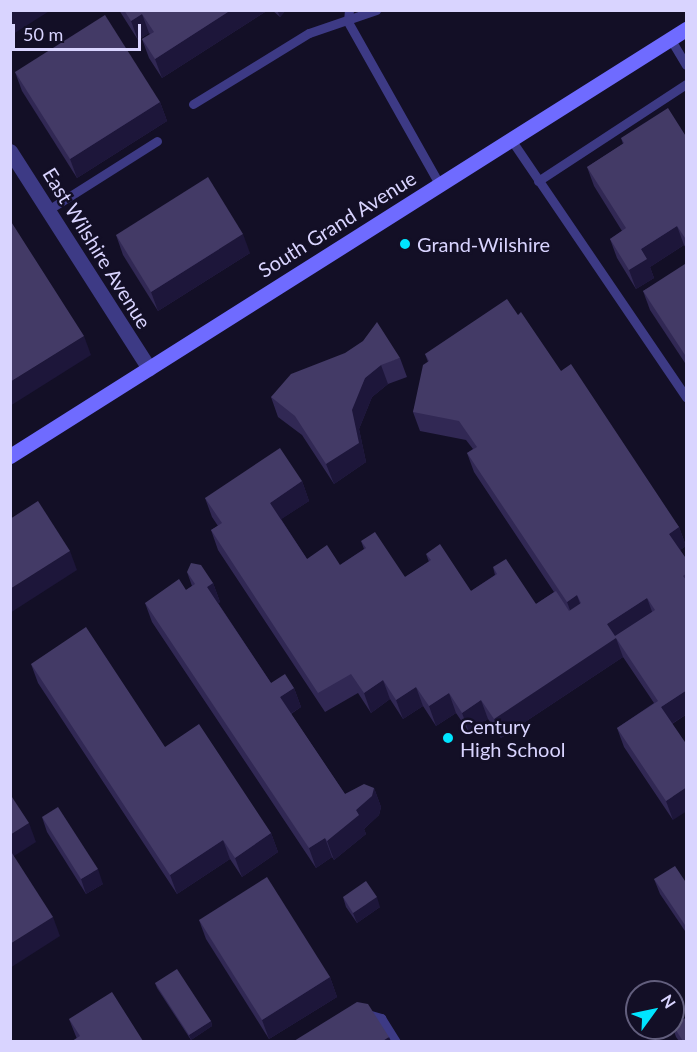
<!DOCTYPE html>
<html>
<head>
<meta charset="utf-8">
<style>
	body { margin:0 }
	#map { position:relative; width:697px; height:1052px; overflow:hidden; background:#130f26; font-family:Lato,sans-serif }
	div>[style] { position:absolute }
	.lane>* { height:9px; margin:-4.5px; padding:0 4.5px; transform-origin:4.5px; border-radius:4.5px; background:#3d3a85 }
	.street>* { height:15px; margin:-7.5px; padding:0 7.5px; transform-origin:7.5px; border-radius:7.5px; background:#3d3a85 }
	.secondary>* { height:15px; margin:-7.5px; padding:0 7.5px; transform-origin:7.5px; border-radius:7.5px; background:#6f6bff }
	.wall>* { inset:0; background:#312854 }
	.shaded-wall>* { inset:0; background:#1d163a }
	.building>* { inset:0; background:#433a66 }
	.dots>* { width:16px; height:16px; translate:-50% -50%; box-sizing:border-box; border:3px solid #130f26; border-radius:50% }
	span { translate:-50% -50%; white-space:nowrap; text-align:center; line-height:1.15; -webkit-text-stroke:5px #130f26; paint-order:stroke }
	.street-label { font-size:20px; color:#d9d4ff }
	.poi-label { font-size:20px; color:#d9d4ff }
	.left { translate:0 -50%; text-align:left }
	.frame { position:absolute; inset:0; border:12px solid #d9d4ff; pointer-events:none }
	.north { position:absolute; left:625px; top:980px; width:60px; height:60px; box-sizing:border-box; background:#130f26; border:2px solid #625e7d; border-radius:50%; rotate:57deg; font-size:16px; font-weight:700; line-height:24px; text-align:center; color:#d9d4ff }
	.north::after { content:''; display:block; margin:auto; width:21px; height:27px; background:#00e5ff; clip-path:polygon(50% 0,100% 100%,50% 72%,0 100%) }
	.scale { position:absolute; left:12px; top:24px; width:129px; height:27px; box-sizing:border-box; border:3px solid #d9d4ff; border-top:0; padding-left:8px; font-size:18px; line-height:21px; white-space:nowrap; color:#d9d4ff; -webkit-text-stroke:4px #130f26; paint-order:stroke }
</style>
</head>
<body>
<div id="map">
	<div class="lane">
		<div style="left:349px;top:10px;width:12px;rotate:95deg"></div>
		<div style="left:348px;top:22px;width:187px;rotate:60.6deg"></div>
		<div style="left:671px;top:40px;width:29px;rotate:59deg"></div>
		<div style="left:193px;top:104px;width:136px;rotate:-31.5deg"></div>
		<div style="left:309px;top:33px;width:71px;rotate:-18.9deg"></div>
		<div style="left:512px;top:141px;width:310px;rotate:55.8deg"></div>
		<div style="left:538px;top:181px;width:177px;rotate:-33.2deg"></div>
		<div style="left:48px;top:210px;width:129px;rotate:-32.3deg"></div>
		<div style="left:364px;top:1013px;width:18px;rotate:16deg"></div>
		<div style="left:381px;top:1018px;width:28px;rotate:58deg"></div>
	</div>
	<div class="street">
		<div style="left:10px;top:151px;width:258px;rotate:57.4deg"></div>
	</div>
	<div class="secondary">
		<div style="left:10px;top:456px;width:800px;rotate:-32.28deg"></div>
	</div>
	<div class="wall">
		<div style="clip-path:polygon(119px 10px,265px 10px,265px 12px,162px 78px,149px 58px,142px 39px,150px 34px,149px 33px,138px 40px)"></div>
		<div style="clip-path:polygon(272px 10px,286px 10px,280px 17px)"></div>
		<div style="clip-path:polygon(15px 72px,160px 102px,167px 121px,77px 178px,22px 91px)"></div>
		<div style="clip-path:polygon(621px 138px,687px 138px,687px 250px,684px 245px,650px 267px,654px 278px,636px 289px,617px 258px,610px 239px,622px 231px,594px 186px,587px 167px,623px 144px)"></div>
		<div style="clip-path:polygon(116px 235px,250px 253px,158px 311px,123px 255px)"></div>
		<div style="clip-path:polygon(687px 266px,687px 366px,650px 310px,643px 291px)"></div>
		<div style="clip-path:polygon(518px 315px,679px 527px,686px 546px,680px 550px,687px 560px,687px 714px,672px 724px,673px 820px,624px 747px,617px 728px,654px 703px,623px 657px,501px 738px,488px 719px,469px 732px,456px 713px,436px 726px,423px 706px,403px 719px,390px 699px,371px 713px,358px 693px,325px 712px,218px 550px,211px 530px,218px 526px,212px 517px,205px 498px,302px 481px,309px 501px,281px 519px,307px 559px,340px 565px,364px 549px,361px 541px,405px 577px,429px 562px,426px 554px,471px 591px,495px 575px,493px 567px,536px 604px,554px 592px,474px 472px,467px 453px,473px 449px,466px 440px,420px 431px,413px 412px,428px 362px,425px 354px)"></div>
		<div style="clip-path:polygon(400px 358px,407px 377px,388px 384px,372px 397px,359px 429px,366px 462px,334px 484px,302px 435px,278px 417px,271px 397px)"></div>
		<div style="clip-path:polygon(187px 572px,213px 583px,220px 602px,218px 603px,271px 683px,294px 688px,301px 707px,291px 714px,345px 794px,374px 788px,381px 807px,379px 815px,364px 829px,366px 834px,334px 860px,332px 857px,316px 868px,152px 622px,145px 603px,186px 590px,192px 586px)"></div>
		<div style="clip-path:polygon(31px 664px,165px 747px,271px 833px,278px 852px,242px 877px,230px 859px,177px 894px,38px 683px)"></div>
		<div style="clip-path:polygon(42px 817px,103px 884px,86px 894px,47px 832px)"></div>
		<div style="clip-path:polygon(654px 879px,687px 884px,687px 934px,660px 894px)"></div>
		<div style="clip-path:polygon(343px 897px,380px 907px,357px 923px,346px 907px)"></div>
		<div style="clip-path:polygon(199px 920px,330px 977px,337px 997px,269px 1039px,206px 939px)"></div>
		<div style="clip-path:polygon(155px 983px,211px 1021px,212px 1026px,191px 1040px,157px 988px)"></div>
		<div style="clip-path:polygon(69px 1019px,143px 1041px,77px 1039px)"></div>
		<div style="clip-path:polygon(673px 1028px,687px 1041px,679px 1041px,676px 1037px)"></div>
	</div>
	<div class="shaded-wall">
		<div style="clip-path:polygon(14px 10px,51px 10px,10px 36px,10px 13px)"></div>
		<div style="clip-path:polygon(231px 10px,265px 10px,265px 12px,162px 78px,155px 59px)"></div>
		<div style="clip-path:polygon(277px 10px,286px 10px,280px 17px)"></div>
		<div style="clip-path:polygon(142px 14px,149px 33px,138px 40px,131px 21px)"></div>
		<div style="clip-path:polygon(160px 102px,167px 121px,77px 178px,70px 159px)"></div>
		<div style="clip-path:polygon(677px 226px,684px 245px,650px 267px,654px 278px,636px 289px,629px 270px,641px 249px)"></div>
		<div style="clip-path:polygon(243px 234px,250px 253px,158px 311px,151px 292px)"></div>
		<div style="clip-path:polygon(84px 336px,91px 355px,10px 406px,10px 382px)"></div>
		<div style="clip-path:polygon(381px 365px,388px 384px,372px 397px,359px 429px,366px 462px,334px 484px,326px 464px,365px 378px)"></div>
		<div style="clip-path:polygon(302px 481px,309px 501px,277px 522px,270px 503px)"></div>
		<div style="clip-path:polygon(679px 527px,686px 546px,676px 553px,669px 534px)"></div>
		<div style="clip-path:polygon(70px 551px,77px 570px,10px 613px,10px 589px)"></div>
		<div style="clip-path:polygon(213px 583px,220px 602px,214px 606px,207px 587px)"></div>
		<div style="clip-path:polygon(577px 595px,584px 615px,574px 621px,567px 602px)"></div>
		<div style="clip-path:polygon(647px 598px,654px 617px,616px 638px,623px 657px,501px 738px,494px 719px,607px 624px)"></div>
		<div style="clip-path:polygon(383px 680px,390px 699px,371px 713px,364px 693px)"></div>
		<div style="clip-path:polygon(416px 687px,423px 706px,403px 719px,396px 700px)"></div>
		<div style="clip-path:polygon(294px 688px,301px 707px,287px 716px,280px 697px)"></div>
		<div style="clip-path:polygon(687px 690px,687px 714px,668px 726px,661px 707px)"></div>
		<div style="clip-path:polygon(449px 693px,456px 713px,436px 726px,429px 706px)"></div>
		<div style="clip-path:polygon(481px 700px,488px 719px,469px 732px,462px 713px)"></div>
		<div style="clip-path:polygon(687px 787px,687px 811px,673px 820px,666px 801px)"></div>
		<div style="clip-path:polygon(374px 788px,381px 807px,379px 815px,364px 829px,366px 834px,334px 860px,327px 841px,356px 810px)"></div>
		<div style="clip-path:polygon(29px 823px,36px 842px,11px 858px,10px 835px)"></div>
		<div style="clip-path:polygon(271px 833px,278px 852px,242px 877px,235px 858px)"></div>
		<div style="clip-path:polygon(325px 838px,332px 857px,316px 868px,309px 848px)"></div>
		<div style="clip-path:polygon(223px 840px,230px 859px,177px 894px,170px 875px)"></div>
		<div style="clip-path:polygon(98px 869px,103px 884px,86px 894px,81px 879px)"></div>
		<div style="clip-path:polygon(377px 897px,380px 907px,357px 923px,353px 913px)"></div>
		<div style="clip-path:polygon(53px 917px,60px 936px,10px 968px,10px 944px)"></div>
		<div style="clip-path:polygon(330px 977px,337px 997px,269px 1039px,262px 1020px)"></div>
		<div style="clip-path:polygon(211px 1021px,212px 1026px,191px 1040px,189px 1035px)"></div>
		<div style="clip-path:polygon(389px 1037px,391px 1041px,383px 1041px)"></div>
	</div>
	<div class="building">
		<div style="clip-path:polygon(124px 10px,231px 10px,155px 59px,142px 39px,154px 32px,142px 14px,131px 21px)"></div>
		<div style="clip-path:polygon(105px 15px,160px 102px,70px 159px,15px 72px)"></div>
		<div style="clip-path:polygon(668px 108px,687px 138px,687px 241px,677px 226px,641px 249px,647px 259px,629px 270px,610px 239px,626px 228px,587px 167px,624px 143px,621px 138px)"></div>
		<div style="clip-path:polygon(208px 177px,243px 234px,151px 292px,116px 235px)"></div>
		<div style="clip-path:polygon(10px 220px,84px 336px,10px 382px,11px 307px)"></div>
		<div style="clip-path:polygon(685px 264px,687px 266px,687px 358px,643px 291px)"></div>
		<div style="clip-path:polygon(evenodd,507px 299px,518px 315px,521px 312px,561px 371px,571px 364px,679px 527px,669px 534px,687px 560px,687px 573px,683px 576px,687px 581px,687px 690px,661px 707px,687px 745px,687px 787px,666px 801px,617px 728px,658px 701px,616px 638px,494px 719px,481px 700px,462px 713px,449px 693px,429px 706px,416px 687px,396px 700px,383px 680px,364px 693px,351px 674px,318px 693px,211px 530px,222px 523px,205px 498px,280px 448px,302px 481px,270px 503px,307px 559px,327px 545px,340px 565px,366px 548px,361px 541px,375px 532px,405px 577px,431px 560px,426px 554px,440px 544px,471px 591px,497px 574px,493px 567px,506px 559px,536px 604px,556px 591px,569px 611px,581px 603px,577px 595px,567px 602px,467px 453px,477px 447px,459px 421px,413px 412px,423px 365px,429px 361px,425px 354px,507px 299px,647px 598px,655px 610px,615px 636px,607px 624px,647px 598px)"></div>
		<div style="clip-path:polygon(377px 322px,400px 358px,381px 365px,365px 378px,352px 410px,359px 443px,326px 464px,295px 416px,271px 397px,291px 374px,345px 353px,363px 341px)"></div>
		<div style="clip-path:polygon(38px 501px,70px 551px,10px 589px,10px 519px)"></div>
		<div style="clip-path:polygon(191px 563px,201px 565px,213px 583px,207px 587px,271px 683px,285px 674px,294px 688px,280px 697px,345px 794px,364px 784px,374px 788px,372px 796px,356px 810px,359px 815px,327px 841px,325px 838px,309px 848px,145px 603px,179px 579px,186px 590px,195px 584px,187px 572px)"></div>
		<div style="clip-path:polygon(86px 627px,165px 747px,199px 724px,271px 833px,235px 858px,223px 840px,170px 875px,31px 664px)"></div>
		<div style="clip-path:polygon(10px 794px,29px 823px,10px 835px)"></div>
		<div style="clip-path:polygon(58px 807px,98px 869px,81px 879px,42px 817px)"></div>
		<div style="clip-path:polygon(10px 850px,53px 917px,10px 944px)"></div>
		<div style="clip-path:polygon(675px 866px,687px 884px,687px 928px,654px 879px)"></div>
		<div style="clip-path:polygon(267px 877px,330px 977px,262px 1020px,199px 920px)"></div>
		<div style="clip-path:polygon(366px 881px,377px 897px,353px 913px,343px 897px)"></div>
		<div style="clip-path:polygon(177px 969px,211px 1021px,189px 1035px,155px 983px)"></div>
		<div style="clip-path:polygon(112px 992px,143px 1041px,72px 1041px,80px 1036px,69px 1019px)"></div>
		<div style="clip-path:polygon(357px 1002px,368px 1004px,389px 1037px,383px 1041px,294px 1041px)"></div>
		<div style="clip-path:polygon(687px 1017px,687px 1041px,683px 1041px,673px 1026px)"></div>
	</div>
	<div class="dots">
		<div style="left:405px;top:244px;background:#00e5ff"></div>
		<div style="left:448px;top:738px;background:#00e5ff"></div>
	</div>
	<div class="street-label">
		<span style="left:337px;top:224px;rotate:-32deg">South Grand Avenue</span>
		<span style="left:97px;top:248px;rotate:58deg">East Wilshire Avenue</span>
	</div>
	<div class="poi-label">
		<span class="left" style="left:417px;top:244px">Grand-Wilshire</span>
		<span class="left" style="left:460px;top:738px">Century<br>High School</span>
	</div>
	<div class="frame"></div>
	<div class="north">N</div>
	<div class="scale">50 m</div>
</div>
</body>
</html>
